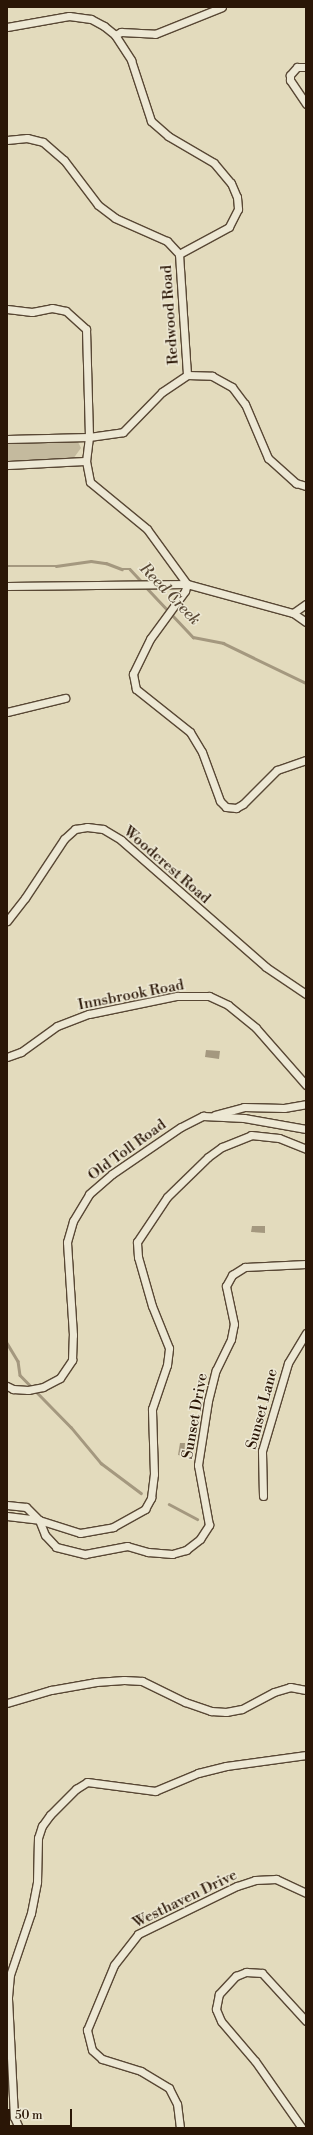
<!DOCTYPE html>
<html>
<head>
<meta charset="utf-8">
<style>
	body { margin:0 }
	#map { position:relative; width:313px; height:2135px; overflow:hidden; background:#e3dbbd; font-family:"Libre Bodoni",serif }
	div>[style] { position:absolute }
	.green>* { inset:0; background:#c4ba9e }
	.water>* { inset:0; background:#a4987f }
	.stream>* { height:2.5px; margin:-1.25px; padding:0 1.25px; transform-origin:1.25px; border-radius:1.25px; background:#a4987f }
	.roads { filter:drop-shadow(1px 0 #584734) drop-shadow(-1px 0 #584734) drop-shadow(0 1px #584734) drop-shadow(0 -1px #584734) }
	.minor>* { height:7px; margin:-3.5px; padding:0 3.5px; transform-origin:3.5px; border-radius:3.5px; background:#ede8d4 }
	span { translate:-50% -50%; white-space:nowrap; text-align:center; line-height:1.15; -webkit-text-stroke:3px #ede8d4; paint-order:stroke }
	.street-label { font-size:15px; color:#2a1606 }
	.water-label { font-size:16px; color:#5b4a36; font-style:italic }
	.frame { position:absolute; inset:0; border:8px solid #2a1606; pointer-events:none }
	.scale { position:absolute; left:8px; top:2109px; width:64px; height:18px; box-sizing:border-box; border:2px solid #2a1606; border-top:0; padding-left:5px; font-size:12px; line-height:14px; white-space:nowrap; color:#2a1606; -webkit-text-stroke:3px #ede8d4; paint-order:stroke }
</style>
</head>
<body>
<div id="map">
	<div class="green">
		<div style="clip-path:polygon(72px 440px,78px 442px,81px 448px,73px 459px,7px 461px,7px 442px)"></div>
	</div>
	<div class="water">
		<div style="clip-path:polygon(206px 1050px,220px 1051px,219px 1059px,205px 1057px)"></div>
		<div style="clip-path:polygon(252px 1226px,265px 1226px,265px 1233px,251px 1232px)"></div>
		<div style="clip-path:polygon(180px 1443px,185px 1443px,184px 1456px,178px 1455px)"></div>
	</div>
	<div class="stream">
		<div style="left:7px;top:566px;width:49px"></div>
		<div style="left:56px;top:566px;width:35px;rotate:-8deg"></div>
		<div style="left:91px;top:561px;width:15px;rotate:8deg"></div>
		<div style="left:106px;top:563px;width:17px;rotate:21deg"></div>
		<div style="left:122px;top:569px;width:8px"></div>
		<div style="left:130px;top:569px;width:19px;rotate:47deg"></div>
		<div style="left:146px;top:587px;width:69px;rotate:46.8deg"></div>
		<div style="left:193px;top:637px;width:31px;rotate:11deg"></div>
		<div style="left:223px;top:643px;width:92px;rotate:25.7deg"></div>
		<div style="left:7px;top:1343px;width:21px;rotate:59deg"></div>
		<div style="left:18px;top:1361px;width:14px;rotate:82deg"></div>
		<div style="left:20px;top:1375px;width:73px;rotate:45.6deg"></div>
		<div style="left:71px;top:1427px;width:47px;rotate:50.2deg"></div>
		<div style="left:101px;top:1463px;width:50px;rotate:36.9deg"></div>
		<div style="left:169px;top:1504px;width:32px;rotate:28deg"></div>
	</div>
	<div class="roads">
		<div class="minor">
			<div style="left:7px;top:27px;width:63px;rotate:-10.1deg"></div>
			<div style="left:69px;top:16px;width:22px;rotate:8deg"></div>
			<div style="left:91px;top:19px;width:15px;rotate:28deg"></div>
			<div style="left:104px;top:26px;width:14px;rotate:39deg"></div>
			<div style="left:115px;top:35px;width:30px;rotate:57deg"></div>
			<div style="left:131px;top:60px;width:64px;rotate:71.8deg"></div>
			<div style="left:151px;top:121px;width:23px;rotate:41deg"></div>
			<div style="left:168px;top:136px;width:53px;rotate:30.4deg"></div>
			<div style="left:214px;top:163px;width:26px;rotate:50deg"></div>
			<div style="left:231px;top:183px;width:15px;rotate:67deg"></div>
			<div style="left:237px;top:197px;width:12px;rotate:85deg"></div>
			<div style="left:238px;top:209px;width:20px;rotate:117deg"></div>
			<div style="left:229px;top:227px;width:57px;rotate:151.6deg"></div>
			<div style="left:115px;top:35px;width:7px;rotate:-27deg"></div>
			<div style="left:121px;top:32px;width:34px;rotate:3deg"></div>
			<div style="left:155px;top:34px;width:72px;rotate:-21.9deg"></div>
			<div style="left:306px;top:67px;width:9px;rotate:180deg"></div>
			<div style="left:297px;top:67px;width:11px;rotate:131deg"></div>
			<div style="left:290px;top:75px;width:5px;rotate:90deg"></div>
			<div style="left:290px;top:80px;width:29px;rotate:56deg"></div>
			<div style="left:7px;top:140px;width:20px;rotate:-6deg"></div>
			<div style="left:27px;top:138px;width:16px;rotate:14deg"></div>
			<div style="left:43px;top:142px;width:28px;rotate:41deg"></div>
			<div style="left:64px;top:160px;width:56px;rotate:52.9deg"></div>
			<div style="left:98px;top:205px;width:21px;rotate:37deg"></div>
			<div style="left:115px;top:218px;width:57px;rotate:23.9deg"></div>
			<div style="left:167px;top:241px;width:18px;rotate:47deg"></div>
			<div style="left:179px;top:254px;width:121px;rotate:86.2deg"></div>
			<div style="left:7px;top:309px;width:25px;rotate:7deg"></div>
			<div style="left:32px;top:312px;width:20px;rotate:-11deg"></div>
			<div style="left:52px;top:308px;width:14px;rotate:12deg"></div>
			<div style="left:66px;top:311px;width:27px;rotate:42deg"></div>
			<div style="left:86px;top:329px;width:108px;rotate:88.4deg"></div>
			<div style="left:89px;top:437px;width:24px;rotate:97deg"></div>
			<div style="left:86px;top:461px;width:21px;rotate:79deg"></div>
			<div style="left:90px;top:482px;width:74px;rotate:39.5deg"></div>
			<div style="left:147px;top:529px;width:68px;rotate:54deg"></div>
			<div style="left:187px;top:584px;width:110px;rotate:15.3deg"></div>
			<div style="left:293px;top:613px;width:16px;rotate:35deg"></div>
			<div style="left:7px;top:439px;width:82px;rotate:-1.4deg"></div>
			<div style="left:89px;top:437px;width:34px;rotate:-8deg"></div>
			<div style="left:123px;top:432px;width:56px;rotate:-45.7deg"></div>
			<div style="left:162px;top:392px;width:30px;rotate:-34deg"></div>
			<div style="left:187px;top:375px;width:25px;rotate:2deg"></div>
			<div style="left:212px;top:376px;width:23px;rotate:29deg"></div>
			<div style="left:232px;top:387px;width:21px;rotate:53deg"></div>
			<div style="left:245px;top:404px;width:59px;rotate:66.9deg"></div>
			<div style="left:268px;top:458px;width:38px;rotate:42deg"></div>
			<div style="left:296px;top:483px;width:10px;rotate:17deg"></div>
			<div style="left:7px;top:465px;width:79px;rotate:-2.9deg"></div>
			<div style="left:7px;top:586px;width:180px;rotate:-0.6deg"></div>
			<div style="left:187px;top:584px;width:7px;rotate:106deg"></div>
			<div style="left:185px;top:591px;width:59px;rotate:126.1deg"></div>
			<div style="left:150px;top:639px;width:39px;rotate:116deg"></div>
			<div style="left:133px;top:674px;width:15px;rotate:79deg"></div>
			<div style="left:136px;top:689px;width:69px;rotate:38.5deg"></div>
			<div style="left:190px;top:732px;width:23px;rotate:59deg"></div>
			<div style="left:202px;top:752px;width:52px;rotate:69.8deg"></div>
			<div style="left:220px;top:801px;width:8px;rotate:45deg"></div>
			<div style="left:226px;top:807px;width:10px;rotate:6deg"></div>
			<div style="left:236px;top:808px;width:8px;rotate:-30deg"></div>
			<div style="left:243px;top:804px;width:48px;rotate:-45deg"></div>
			<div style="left:277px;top:770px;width:31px;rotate:-19deg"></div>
			<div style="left:293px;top:613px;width:16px;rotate:-35deg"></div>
			<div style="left:7px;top:712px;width:60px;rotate:-13.6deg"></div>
			<div style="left:7px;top:921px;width:29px;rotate:-52deg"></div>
			<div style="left:25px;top:898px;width:71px;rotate:-56.5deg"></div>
			<div style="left:64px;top:839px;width:15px;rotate:-42deg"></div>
			<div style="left:75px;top:829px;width:12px;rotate:-9deg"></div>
			<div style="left:87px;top:827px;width:16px;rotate:7deg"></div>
			<div style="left:103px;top:829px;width:21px;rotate:31deg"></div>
			<div style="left:121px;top:840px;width:193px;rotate:41.2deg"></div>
			<div style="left:266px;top:967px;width:48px;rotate:34deg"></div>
			<div style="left:7px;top:1057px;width:15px;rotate:-20deg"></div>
			<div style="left:21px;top:1052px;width:44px;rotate:-35.8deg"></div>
			<div style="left:57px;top:1026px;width:34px;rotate:-21deg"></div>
			<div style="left:89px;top:1014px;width:90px;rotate:-11.6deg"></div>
			<div style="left:177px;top:996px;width:32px"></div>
			<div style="left:209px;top:996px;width:21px;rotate:25deg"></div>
			<div style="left:228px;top:1005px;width:36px;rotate:39deg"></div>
			<div style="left:256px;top:1028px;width:76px;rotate:48.7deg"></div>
			<div style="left:215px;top:1115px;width:30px;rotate:-15deg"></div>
			<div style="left:244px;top:1107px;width:40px;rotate:1.4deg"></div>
			<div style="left:284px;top:1108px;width:22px;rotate:-10deg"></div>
			<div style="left:7px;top:1386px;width:7px;rotate:27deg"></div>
			<div style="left:13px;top:1389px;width:15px;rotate:4deg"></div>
			<div style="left:28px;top:1390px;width:15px;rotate:-11deg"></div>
			<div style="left:43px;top:1387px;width:19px;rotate:-28deg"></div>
			<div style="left:60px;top:1378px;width:22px;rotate:-56deg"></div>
			<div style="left:72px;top:1360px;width:25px;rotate:-88deg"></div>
			<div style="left:73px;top:1335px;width:93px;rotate:-93.7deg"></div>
			<div style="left:67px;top:1242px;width:22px;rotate:-74deg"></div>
			<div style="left:73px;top:1221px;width:31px;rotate:-59deg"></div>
			<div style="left:89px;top:1194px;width:30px;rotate:-41deg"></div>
			<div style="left:112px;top:1174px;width:83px;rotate:-34.3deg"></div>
			<div style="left:181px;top:1127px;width:25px;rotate:-27deg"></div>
			<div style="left:203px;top:1116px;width:41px;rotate:2.8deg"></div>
			<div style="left:244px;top:1118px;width:63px;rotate:10.1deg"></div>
			<div style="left:263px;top:1496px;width:45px;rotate:-91.3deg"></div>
			<div style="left:262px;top:1451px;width:92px;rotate:-73.5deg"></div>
			<div style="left:288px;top:1363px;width:35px;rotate:-59deg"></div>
			<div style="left:7px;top:1505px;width:19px;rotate:6deg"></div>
			<div style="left:26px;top:1507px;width:18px;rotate:45deg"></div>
			<div style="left:39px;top:1520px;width:16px;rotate:68deg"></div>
			<div style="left:45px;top:1535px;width:16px;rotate:47deg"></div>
			<div style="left:56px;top:1547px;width:30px;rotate:14deg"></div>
			<div style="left:85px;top:1554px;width:43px;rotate:-10.8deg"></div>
			<div style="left:127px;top:1546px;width:22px;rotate:16deg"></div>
			<div style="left:148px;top:1552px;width:24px;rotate:5deg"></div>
			<div style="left:172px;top:1554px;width:15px;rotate:-16deg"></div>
			<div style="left:186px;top:1550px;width:18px;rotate:-38deg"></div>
			<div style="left:200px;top:1539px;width:17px;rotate:-57deg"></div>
			<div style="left:209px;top:1525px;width:61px;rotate:-100.4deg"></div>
			<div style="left:198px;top:1465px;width:65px;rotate:-81.1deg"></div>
			<div style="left:208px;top:1401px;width:32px;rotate:-76deg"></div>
			<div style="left:216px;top:1370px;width:34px;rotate:-64deg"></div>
			<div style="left:231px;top:1339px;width:15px;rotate:-79deg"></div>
			<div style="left:234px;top:1324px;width:39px;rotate:-102deg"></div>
			<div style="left:226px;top:1286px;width:13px;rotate:-61deg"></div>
			<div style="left:232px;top:1275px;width:15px;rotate:-32deg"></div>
			<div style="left:245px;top:1267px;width:61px;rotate:-2.8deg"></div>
			<div style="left:7px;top:1516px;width:32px;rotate:7deg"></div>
			<div style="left:39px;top:1520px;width:43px;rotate:17.6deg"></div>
			<div style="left:80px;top:1533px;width:34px;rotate:-10deg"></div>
			<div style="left:113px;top:1527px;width:37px;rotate:-29deg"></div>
			<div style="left:145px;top:1509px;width:13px;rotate:-61deg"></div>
			<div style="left:151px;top:1498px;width:24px;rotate:-83deg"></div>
			<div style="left:154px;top:1474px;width:65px;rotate:-91.8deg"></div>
			<div style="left:152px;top:1409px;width:46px;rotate:-71.2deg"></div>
			<div style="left:167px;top:1365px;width:17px;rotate:-83deg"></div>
			<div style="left:169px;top:1348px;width:45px;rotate:-112deg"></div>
			<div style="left:152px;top:1306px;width:51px;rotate:-105.9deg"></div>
			<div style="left:138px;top:1257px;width:15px;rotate:-94deg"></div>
			<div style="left:137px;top:1242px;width:54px;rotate:-56.3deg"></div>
			<div style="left:167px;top:1197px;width:57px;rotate:-44.3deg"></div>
			<div style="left:208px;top:1157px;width:17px;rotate:-36deg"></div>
			<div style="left:222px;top:1147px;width:31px;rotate:-22deg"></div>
			<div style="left:251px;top:1135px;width:28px;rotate:6deg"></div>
			<div style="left:279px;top:1138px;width:29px;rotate:22deg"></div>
			<div style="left:7px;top:1703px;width:46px;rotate:-16.5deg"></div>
			<div style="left:51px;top:1690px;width:46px;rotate:-10.1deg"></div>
			<div style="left:96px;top:1682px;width:28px;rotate:-4deg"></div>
			<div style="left:124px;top:1680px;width:18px;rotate:3deg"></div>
			<div style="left:142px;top:1681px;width:48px;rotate:26deg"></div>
			<div style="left:185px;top:1702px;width:28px;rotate:19deg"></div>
			<div style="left:211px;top:1711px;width:15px;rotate:4deg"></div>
			<div style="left:226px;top:1712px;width:16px;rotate:-11deg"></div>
			<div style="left:242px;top:1709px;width:36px;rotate:-28deg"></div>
			<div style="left:274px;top:1692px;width:17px;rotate:-17deg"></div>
			<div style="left:290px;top:1687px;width:16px;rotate:11deg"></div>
			<div style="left:19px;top:2128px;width:12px;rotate:-114deg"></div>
			<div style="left:14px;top:2117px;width:120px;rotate:-92.9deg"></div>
			<div style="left:8px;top:1997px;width:22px;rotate:-85deg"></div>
			<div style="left:10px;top:1975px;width:65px;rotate:-71.3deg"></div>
			<div style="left:31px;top:1913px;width:32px;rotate:-79deg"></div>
			<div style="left:37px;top:1882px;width:44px;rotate:-88.7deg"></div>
			<div style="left:38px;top:1838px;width:13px;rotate:-72deg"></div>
			<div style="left:42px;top:1826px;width:14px;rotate:-54deg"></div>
			<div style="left:50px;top:1815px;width:37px;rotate:-45deg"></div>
			<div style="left:76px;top:1789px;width:13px;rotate:-32deg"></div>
			<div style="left:87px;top:1782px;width:69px;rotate:7.5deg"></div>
			<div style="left:155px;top:1791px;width:47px;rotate:-22.7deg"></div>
			<div style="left:198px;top:1773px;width:29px;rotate:-14deg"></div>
			<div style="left:226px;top:1766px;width:81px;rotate:-7.8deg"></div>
			<div style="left:180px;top:2128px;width:24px;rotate:-97deg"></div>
			<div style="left:177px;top:2104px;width:18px;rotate:-117deg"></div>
			<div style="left:169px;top:2088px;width:33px;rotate:-149deg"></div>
			<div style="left:141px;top:2071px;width:41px;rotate:-162.9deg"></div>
			<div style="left:102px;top:2059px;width:13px;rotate:-138deg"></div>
			<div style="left:92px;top:2050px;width:21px;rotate:-104deg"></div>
			<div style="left:87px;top:2030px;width:70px;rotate:-67.4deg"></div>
			<div style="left:114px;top:1965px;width:39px;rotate:-52deg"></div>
			<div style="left:138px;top:1934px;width:110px;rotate:-25.9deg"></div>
			<div style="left:237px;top:1886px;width:19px;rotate:-18deg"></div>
			<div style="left:255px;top:1880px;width:21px;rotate:-3deg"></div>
			<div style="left:276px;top:1879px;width:33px;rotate:25deg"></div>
			<div style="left:302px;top:2128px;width:82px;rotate:-125deg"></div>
			<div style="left:255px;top:2061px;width:52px;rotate:-130.4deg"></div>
			<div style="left:221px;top:2021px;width:13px;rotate:-113deg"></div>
			<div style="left:216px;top:2009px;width:15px;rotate:-79deg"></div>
			<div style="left:219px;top:1994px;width:25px;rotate:-47deg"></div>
			<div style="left:236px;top:1976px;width:11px;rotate:-22deg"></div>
			<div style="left:246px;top:1972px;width:16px;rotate:4deg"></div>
			<div style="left:262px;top:1973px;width:65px;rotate:47.5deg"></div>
		</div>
	</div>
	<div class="street-label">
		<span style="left:170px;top:315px;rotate:-94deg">Redwood Road</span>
		<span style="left:167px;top:865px;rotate:41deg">Woodcrest Road</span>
		<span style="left:131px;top:995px;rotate:-11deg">Innsbrook Road</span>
		<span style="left:127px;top:1150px;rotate:-36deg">Old Toll Road</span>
		<span style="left:262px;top:1409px;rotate:-75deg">Sunset Lane</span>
		<span style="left:195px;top:1416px;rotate:-80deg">Sunset Drive</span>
		<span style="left:185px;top:1899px;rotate:-26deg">Westhaven Drive</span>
	</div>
	<div class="water-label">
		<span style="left:170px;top:594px;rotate:46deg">Reed Creek</span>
	</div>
	<div class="frame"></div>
	<div class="scale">50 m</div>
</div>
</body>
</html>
